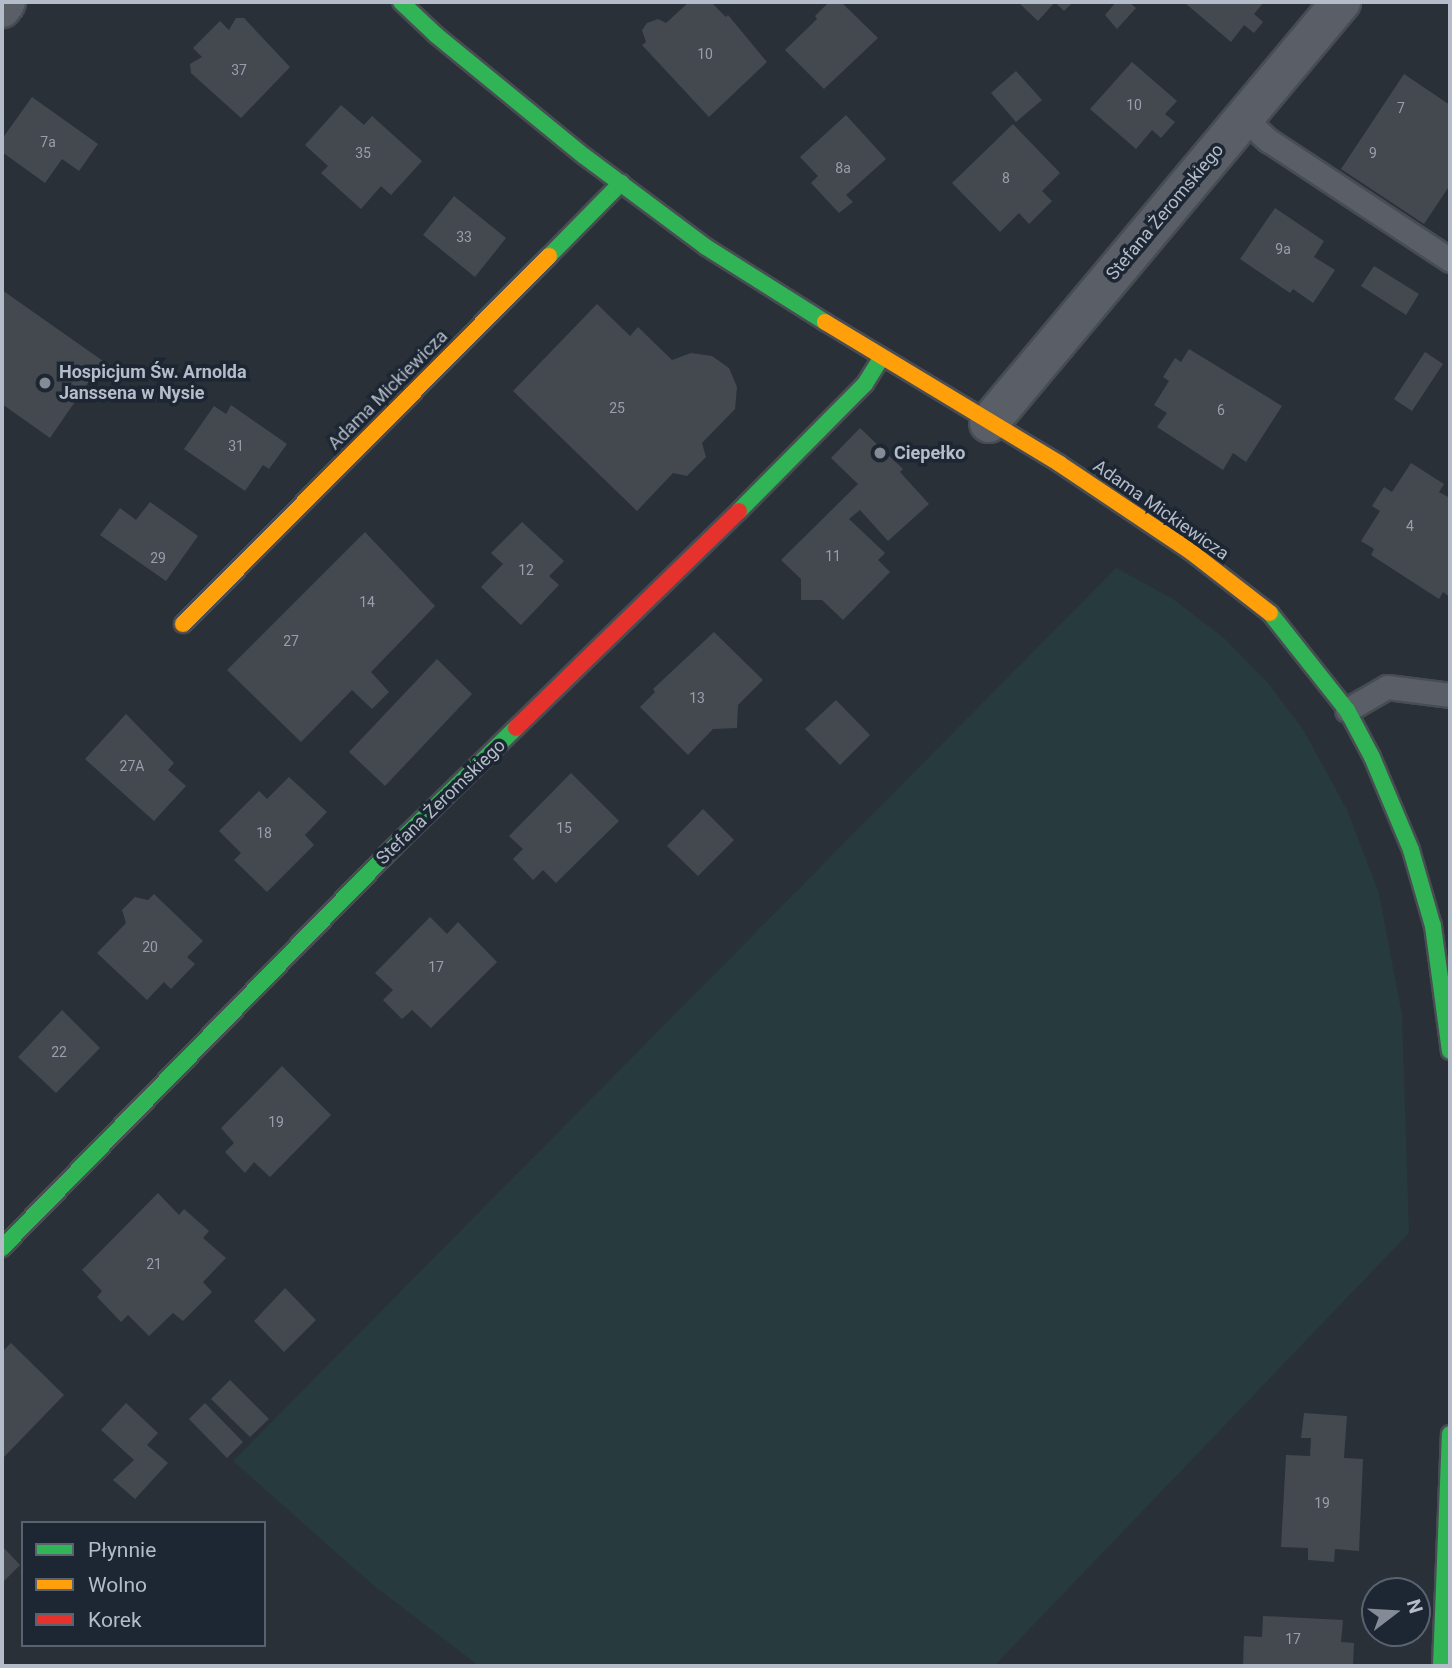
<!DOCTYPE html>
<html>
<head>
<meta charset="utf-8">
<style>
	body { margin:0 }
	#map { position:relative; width:1452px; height:1668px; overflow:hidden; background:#2a3038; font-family:Roboto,sans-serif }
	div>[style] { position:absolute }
	.green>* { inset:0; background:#273a3e }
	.building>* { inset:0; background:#444950 }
	.roads { filter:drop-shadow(2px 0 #484c53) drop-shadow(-2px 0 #484c53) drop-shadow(0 2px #484c53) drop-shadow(0 -2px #484c53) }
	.lane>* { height:23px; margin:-11.5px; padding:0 11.5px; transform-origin:11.5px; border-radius:11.5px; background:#5a5e66 }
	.street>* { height:38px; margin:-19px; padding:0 19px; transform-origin:19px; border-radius:19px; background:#5a5e66 }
	.fast>* { height:16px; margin:-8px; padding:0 8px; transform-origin:8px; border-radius:8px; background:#30b455 }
	.slow>* { height:16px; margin:-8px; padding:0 8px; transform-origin:8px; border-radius:8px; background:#ff9f0a }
	.jam>* { height:16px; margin:-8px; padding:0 8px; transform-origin:8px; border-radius:8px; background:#e5322d }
	.dots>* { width:19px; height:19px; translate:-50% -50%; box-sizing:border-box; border:4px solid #1d2633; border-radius:50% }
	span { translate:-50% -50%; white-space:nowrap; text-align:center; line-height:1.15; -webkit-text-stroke:7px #1d2633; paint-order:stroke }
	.number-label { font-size:14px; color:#989fab }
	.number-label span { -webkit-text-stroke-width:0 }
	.street-label { font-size:18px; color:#b4bcc9 }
	.poi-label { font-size:18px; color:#b4bcc9; font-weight:700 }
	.left { translate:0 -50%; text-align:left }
	.frame { position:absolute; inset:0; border:4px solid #b4bcc9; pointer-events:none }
	.legend { position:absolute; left:21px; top:1521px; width:245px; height:126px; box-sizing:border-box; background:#1d2633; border:2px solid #59626f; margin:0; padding:9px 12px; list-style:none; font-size:21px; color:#b4bcc9 }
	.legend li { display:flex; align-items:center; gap:14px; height:35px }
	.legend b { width:35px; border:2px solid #59626f }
	.north { position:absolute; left:1361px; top:1577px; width:70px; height:70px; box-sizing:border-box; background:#1d2633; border:2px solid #59626f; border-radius:50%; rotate:73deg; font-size:19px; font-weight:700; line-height:28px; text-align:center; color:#b4bcc9 }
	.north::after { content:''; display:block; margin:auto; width:24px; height:32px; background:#848b96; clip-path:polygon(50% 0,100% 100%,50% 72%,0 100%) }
</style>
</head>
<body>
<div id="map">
	<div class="green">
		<div style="clip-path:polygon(1116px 568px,1173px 599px,1225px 639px,1268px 683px,1304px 731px,1347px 810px,1379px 893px,1402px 1015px,1409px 1233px,994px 1666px,479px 1666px,373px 1585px,233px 1461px)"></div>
	</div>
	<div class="building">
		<div style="clip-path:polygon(689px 2px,711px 2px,726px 17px,728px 15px,767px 62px,709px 117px,642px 45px,646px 42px,642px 30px,647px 23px,658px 19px,666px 23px)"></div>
		<div style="clip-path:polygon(829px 2px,841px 2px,878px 38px,824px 89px,785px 50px,817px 19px,815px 16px)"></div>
		<div style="clip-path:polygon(1018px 2px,1073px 2px,1064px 11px,1055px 2px,1038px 21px)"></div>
		<div style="clip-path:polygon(1116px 2px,1129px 2px,1136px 8px,1117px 29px,1105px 15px)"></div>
		<div style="clip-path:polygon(1187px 2px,1264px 2px,1254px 14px,1263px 22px,1254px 33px,1244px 25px,1231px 42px,1185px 3px)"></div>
		<div style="clip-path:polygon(236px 18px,244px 18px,290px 67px,241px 118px,191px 73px,190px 64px,202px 57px,193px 48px,220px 21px,229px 30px)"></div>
		<div style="clip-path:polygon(1132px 62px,1177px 101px,1165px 114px,1175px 122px,1161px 138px,1152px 130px,1136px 149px,1090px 109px)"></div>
		<div style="clip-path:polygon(1016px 71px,1042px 100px,1016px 122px,991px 93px)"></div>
		<div style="clip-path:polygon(1404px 74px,1450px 105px,1450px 185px,1424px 224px,1341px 169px)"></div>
		<div style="clip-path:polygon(32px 97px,98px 144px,79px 171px,62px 159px,45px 183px,2px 152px,2px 139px)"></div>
		<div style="clip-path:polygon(341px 105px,364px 125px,372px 116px,422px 161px,391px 195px,381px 186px,361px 209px,321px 173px,328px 166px,305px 145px)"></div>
		<div style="clip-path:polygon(846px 115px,886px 159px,846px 195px,853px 202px,839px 213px,811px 183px,818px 176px,800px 157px)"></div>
		<div style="clip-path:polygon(1013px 124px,1060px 173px,1042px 191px,1052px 201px,1029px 224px,1019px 213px,1000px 232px,952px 183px)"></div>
		<div style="clip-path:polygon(454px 196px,506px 238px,475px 277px,423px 235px)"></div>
		<div style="clip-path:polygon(1275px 208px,1324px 241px,1314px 257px,1335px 270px,1313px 303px,1293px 289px,1290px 293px,1240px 259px)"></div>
		<div style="clip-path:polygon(1374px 266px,1419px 294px,1406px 315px,1361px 286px)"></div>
		<div style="clip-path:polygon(2px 290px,103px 361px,50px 438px,2px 404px)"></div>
		<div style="clip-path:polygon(597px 304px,630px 336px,638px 327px,672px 360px,691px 353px,712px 356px,729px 368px,737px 387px,735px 409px,702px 443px,706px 457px,687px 476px,673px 473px,637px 511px,513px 391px)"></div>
		<div style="clip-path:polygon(1189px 349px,1282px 406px,1246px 462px,1233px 453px,1223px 470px,1157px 427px,1167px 413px,1154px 405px,1169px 381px,1163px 377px,1175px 358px,1181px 362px)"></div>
		<div style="clip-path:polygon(1425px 352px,1443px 364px,1412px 411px,1394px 399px)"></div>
		<div style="clip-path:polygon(231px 405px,287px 444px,269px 469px,263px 465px,245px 491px,184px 449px,214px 406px,226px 414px)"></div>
		<div style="clip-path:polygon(860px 428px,903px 469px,900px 472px,929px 504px,888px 541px,860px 510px,849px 519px,885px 553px,878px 560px,890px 572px,843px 620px,822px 600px,801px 600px,801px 579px,781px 560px,858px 484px,831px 458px)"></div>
		<div style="clip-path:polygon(1411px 463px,1444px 484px,1439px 492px,1450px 498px,1450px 597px,1443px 592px,1439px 599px,1371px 555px,1374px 549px,1361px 541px,1380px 511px,1372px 506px,1384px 487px,1392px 492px)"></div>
		<div style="clip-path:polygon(150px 502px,198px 536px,166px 581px,100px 535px,120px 508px,136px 520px)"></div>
		<div style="clip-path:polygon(522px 522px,564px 561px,549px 576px,559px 585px,521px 625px,481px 587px,503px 564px,491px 553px)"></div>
		<div style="clip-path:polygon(365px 532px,435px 606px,371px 672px,389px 692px,372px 709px,352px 690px,301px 742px,227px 670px)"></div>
		<div style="clip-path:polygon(714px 632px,763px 680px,738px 705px,737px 728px,713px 729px,688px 755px,640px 707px,655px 692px,653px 689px)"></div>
		<div style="clip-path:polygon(437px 659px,472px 694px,385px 786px,349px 752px)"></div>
		<div style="clip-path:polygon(836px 700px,870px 735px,840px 765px,805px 729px)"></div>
		<div style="clip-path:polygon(126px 714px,174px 763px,168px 770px,186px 786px,154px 821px,85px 759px)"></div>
		<div style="clip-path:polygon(571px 773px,619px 821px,556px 883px,543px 870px,533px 880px,513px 859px,523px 849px,509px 836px)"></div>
		<div style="clip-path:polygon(289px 777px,327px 812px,305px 835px,314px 845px,267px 892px,234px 860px,241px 853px,219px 831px,259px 791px,267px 799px)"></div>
		<div style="clip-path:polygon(703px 809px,734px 840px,698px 876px,667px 846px)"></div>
		<div style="clip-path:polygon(154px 894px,203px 941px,187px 957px,195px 964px,171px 989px,164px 982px,147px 1000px,97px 953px,126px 923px,122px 910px,135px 897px,148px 900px)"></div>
		<div style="clip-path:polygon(430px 917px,447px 934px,458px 922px,497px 962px,431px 1028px,412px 1010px,402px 1019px,383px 1000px,393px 990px,375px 973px)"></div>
		<div style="clip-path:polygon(62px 1010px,100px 1048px,56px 1093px,18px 1057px)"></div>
		<div style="clip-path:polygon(282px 1066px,331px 1115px,270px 1177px,254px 1162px,245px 1173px,225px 1152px,234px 1143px,221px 1128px)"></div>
		<div style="clip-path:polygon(158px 1193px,179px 1215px,184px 1209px,209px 1231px,203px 1238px,226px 1258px,203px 1282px,212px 1292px,183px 1321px,173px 1313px,149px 1336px,128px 1315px,121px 1322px,97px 1297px,102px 1291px,82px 1270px)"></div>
		<div style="clip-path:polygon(285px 1288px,316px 1320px,284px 1352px,254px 1321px)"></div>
		<div style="clip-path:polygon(11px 1343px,64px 1395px,4px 1457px,2px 1352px)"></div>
		<div style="clip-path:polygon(230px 1380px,269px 1419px,250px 1437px,211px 1399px)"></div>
		<div style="clip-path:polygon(126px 1403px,158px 1433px,147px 1445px,168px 1463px,135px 1499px,113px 1480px,134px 1460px,101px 1430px)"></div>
		<div style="clip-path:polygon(205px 1403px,243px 1442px,227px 1458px,189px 1419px)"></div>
		<div style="clip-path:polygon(1304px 1413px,1347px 1416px,1344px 1458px,1363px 1459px,1359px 1551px,1335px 1549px,1334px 1562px,1308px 1560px,1308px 1548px,1281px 1547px,1286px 1455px,1310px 1456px,1311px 1438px,1301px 1438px)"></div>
		<div style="clip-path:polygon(2px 1546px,20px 1565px,2px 1583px)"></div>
		<div style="clip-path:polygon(1263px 1616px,1343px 1620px,1341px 1642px,1354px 1643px,1353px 1666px,1243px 1666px,1244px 1636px,1262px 1637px)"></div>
	</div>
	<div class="roads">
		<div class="lane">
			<div style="left:1244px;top:118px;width:33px;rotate:43deg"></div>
			<div style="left:1268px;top:140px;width:218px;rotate:33.4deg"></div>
			<div style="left:1347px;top:710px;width:46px;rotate:-29.9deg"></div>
			<div style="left:1387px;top:687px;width:64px;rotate:7.2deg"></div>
		</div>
		<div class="street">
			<div style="left:2px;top:8px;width:7px;rotate:-56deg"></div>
			<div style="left:989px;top:423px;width:549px;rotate:-50.1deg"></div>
		</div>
		<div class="fast">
			<div style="left:401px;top:2px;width:48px;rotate:43.3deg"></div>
			<div style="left:436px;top:35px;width:191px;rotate:39.3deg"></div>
			<div style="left:584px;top:156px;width:152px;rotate:36.7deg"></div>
			<div style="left:706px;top:247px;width:141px;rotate:32.2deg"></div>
			<div style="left:549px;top:256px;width:103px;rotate:-45.4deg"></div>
			<div style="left:739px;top:511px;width:179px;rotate:-45.2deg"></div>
			<div style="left:865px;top:384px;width:31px;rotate:-58deg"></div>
			<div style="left:1270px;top:613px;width:124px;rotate:51.6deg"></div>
			<div style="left:1347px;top:710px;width:53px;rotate:62deg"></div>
			<div style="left:1372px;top:757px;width:101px;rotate:67.2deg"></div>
			<div style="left:1411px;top:850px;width:79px;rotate:73.9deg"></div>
			<div style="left:1433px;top:926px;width:126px;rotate:82.3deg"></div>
			<div style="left:2px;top:1248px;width:568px;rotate:-45.64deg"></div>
			<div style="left:399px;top:842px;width:163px;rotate:-44.3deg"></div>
			<div style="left:1441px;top:1666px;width:232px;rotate:-87.8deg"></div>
		</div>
		<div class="slow">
			<div style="left:825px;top:322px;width:275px;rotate:31.1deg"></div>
			<div style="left:1060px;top:464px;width:156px;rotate:33.8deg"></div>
			<div style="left:1190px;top:551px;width:101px;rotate:37.8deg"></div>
			<div style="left:183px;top:624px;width:519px;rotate:-45.16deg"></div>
		</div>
		<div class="jam">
			<div style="left:516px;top:728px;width:311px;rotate:-44.2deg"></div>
		</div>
	</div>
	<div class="dots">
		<div style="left:45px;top:383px;background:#848b96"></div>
		<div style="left:880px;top:453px;background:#848b96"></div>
	</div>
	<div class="number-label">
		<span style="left:705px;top:54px">10</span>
		<span style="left:239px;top:70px">37</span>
		<span style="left:1134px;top:105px">10</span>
		<span style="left:1401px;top:108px">7</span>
		<span style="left:48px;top:142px">7a</span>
		<span style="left:363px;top:153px">35</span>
		<span style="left:1373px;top:153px">9</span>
		<span style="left:843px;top:168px">8a</span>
		<span style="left:1006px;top:178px">8</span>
		<span style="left:464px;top:237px">33</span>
		<span style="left:1283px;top:249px">9a</span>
		<span style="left:617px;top:408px">25</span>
		<span style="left:1221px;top:410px">6</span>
		<span style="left:236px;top:446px">31</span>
		<span style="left:1410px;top:526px">4</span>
		<span style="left:833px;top:556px">11</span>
		<span style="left:158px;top:558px">29</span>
		<span style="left:526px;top:570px">12</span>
		<span style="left:367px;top:602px">14</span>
		<span style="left:291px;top:641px">27</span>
		<span style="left:697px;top:698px">13</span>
		<span style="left:132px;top:766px">27A</span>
		<span style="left:564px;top:828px">15</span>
		<span style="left:264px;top:833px">18</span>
		<span style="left:150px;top:947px">20</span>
		<span style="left:436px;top:967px">17</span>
		<span style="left:59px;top:1052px">22</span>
		<span style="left:276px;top:1122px">19</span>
		<span style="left:154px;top:1264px">21</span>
		<span style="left:1322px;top:1503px">19</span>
		<span style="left:1293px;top:1639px">17</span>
	</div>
	<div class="street-label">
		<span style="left:1165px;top:212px;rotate:-50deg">Stefana Żeromskiego</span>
		<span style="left:388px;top:390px;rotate:-45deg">Adama Mickiewicza</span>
		<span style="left:1161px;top:510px;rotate:35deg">Adama Mickiewicza</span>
		<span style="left:441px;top:802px;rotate:-44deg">Stefana Żeromskiego</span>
	</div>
	<div class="poi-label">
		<span class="left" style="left:59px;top:383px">Hospicjum Św. Arnolda<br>Janssena w Nysie</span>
		<span class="left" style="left:894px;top:453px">Ciepełko</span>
	</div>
	<div class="frame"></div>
	<ul class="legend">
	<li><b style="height:9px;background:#30b455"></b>Płynnie</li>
	<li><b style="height:9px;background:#ff9f0a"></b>Wolno</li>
	<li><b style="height:9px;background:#e5322d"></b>Korek</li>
	</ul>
	<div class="north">N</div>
</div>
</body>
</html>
